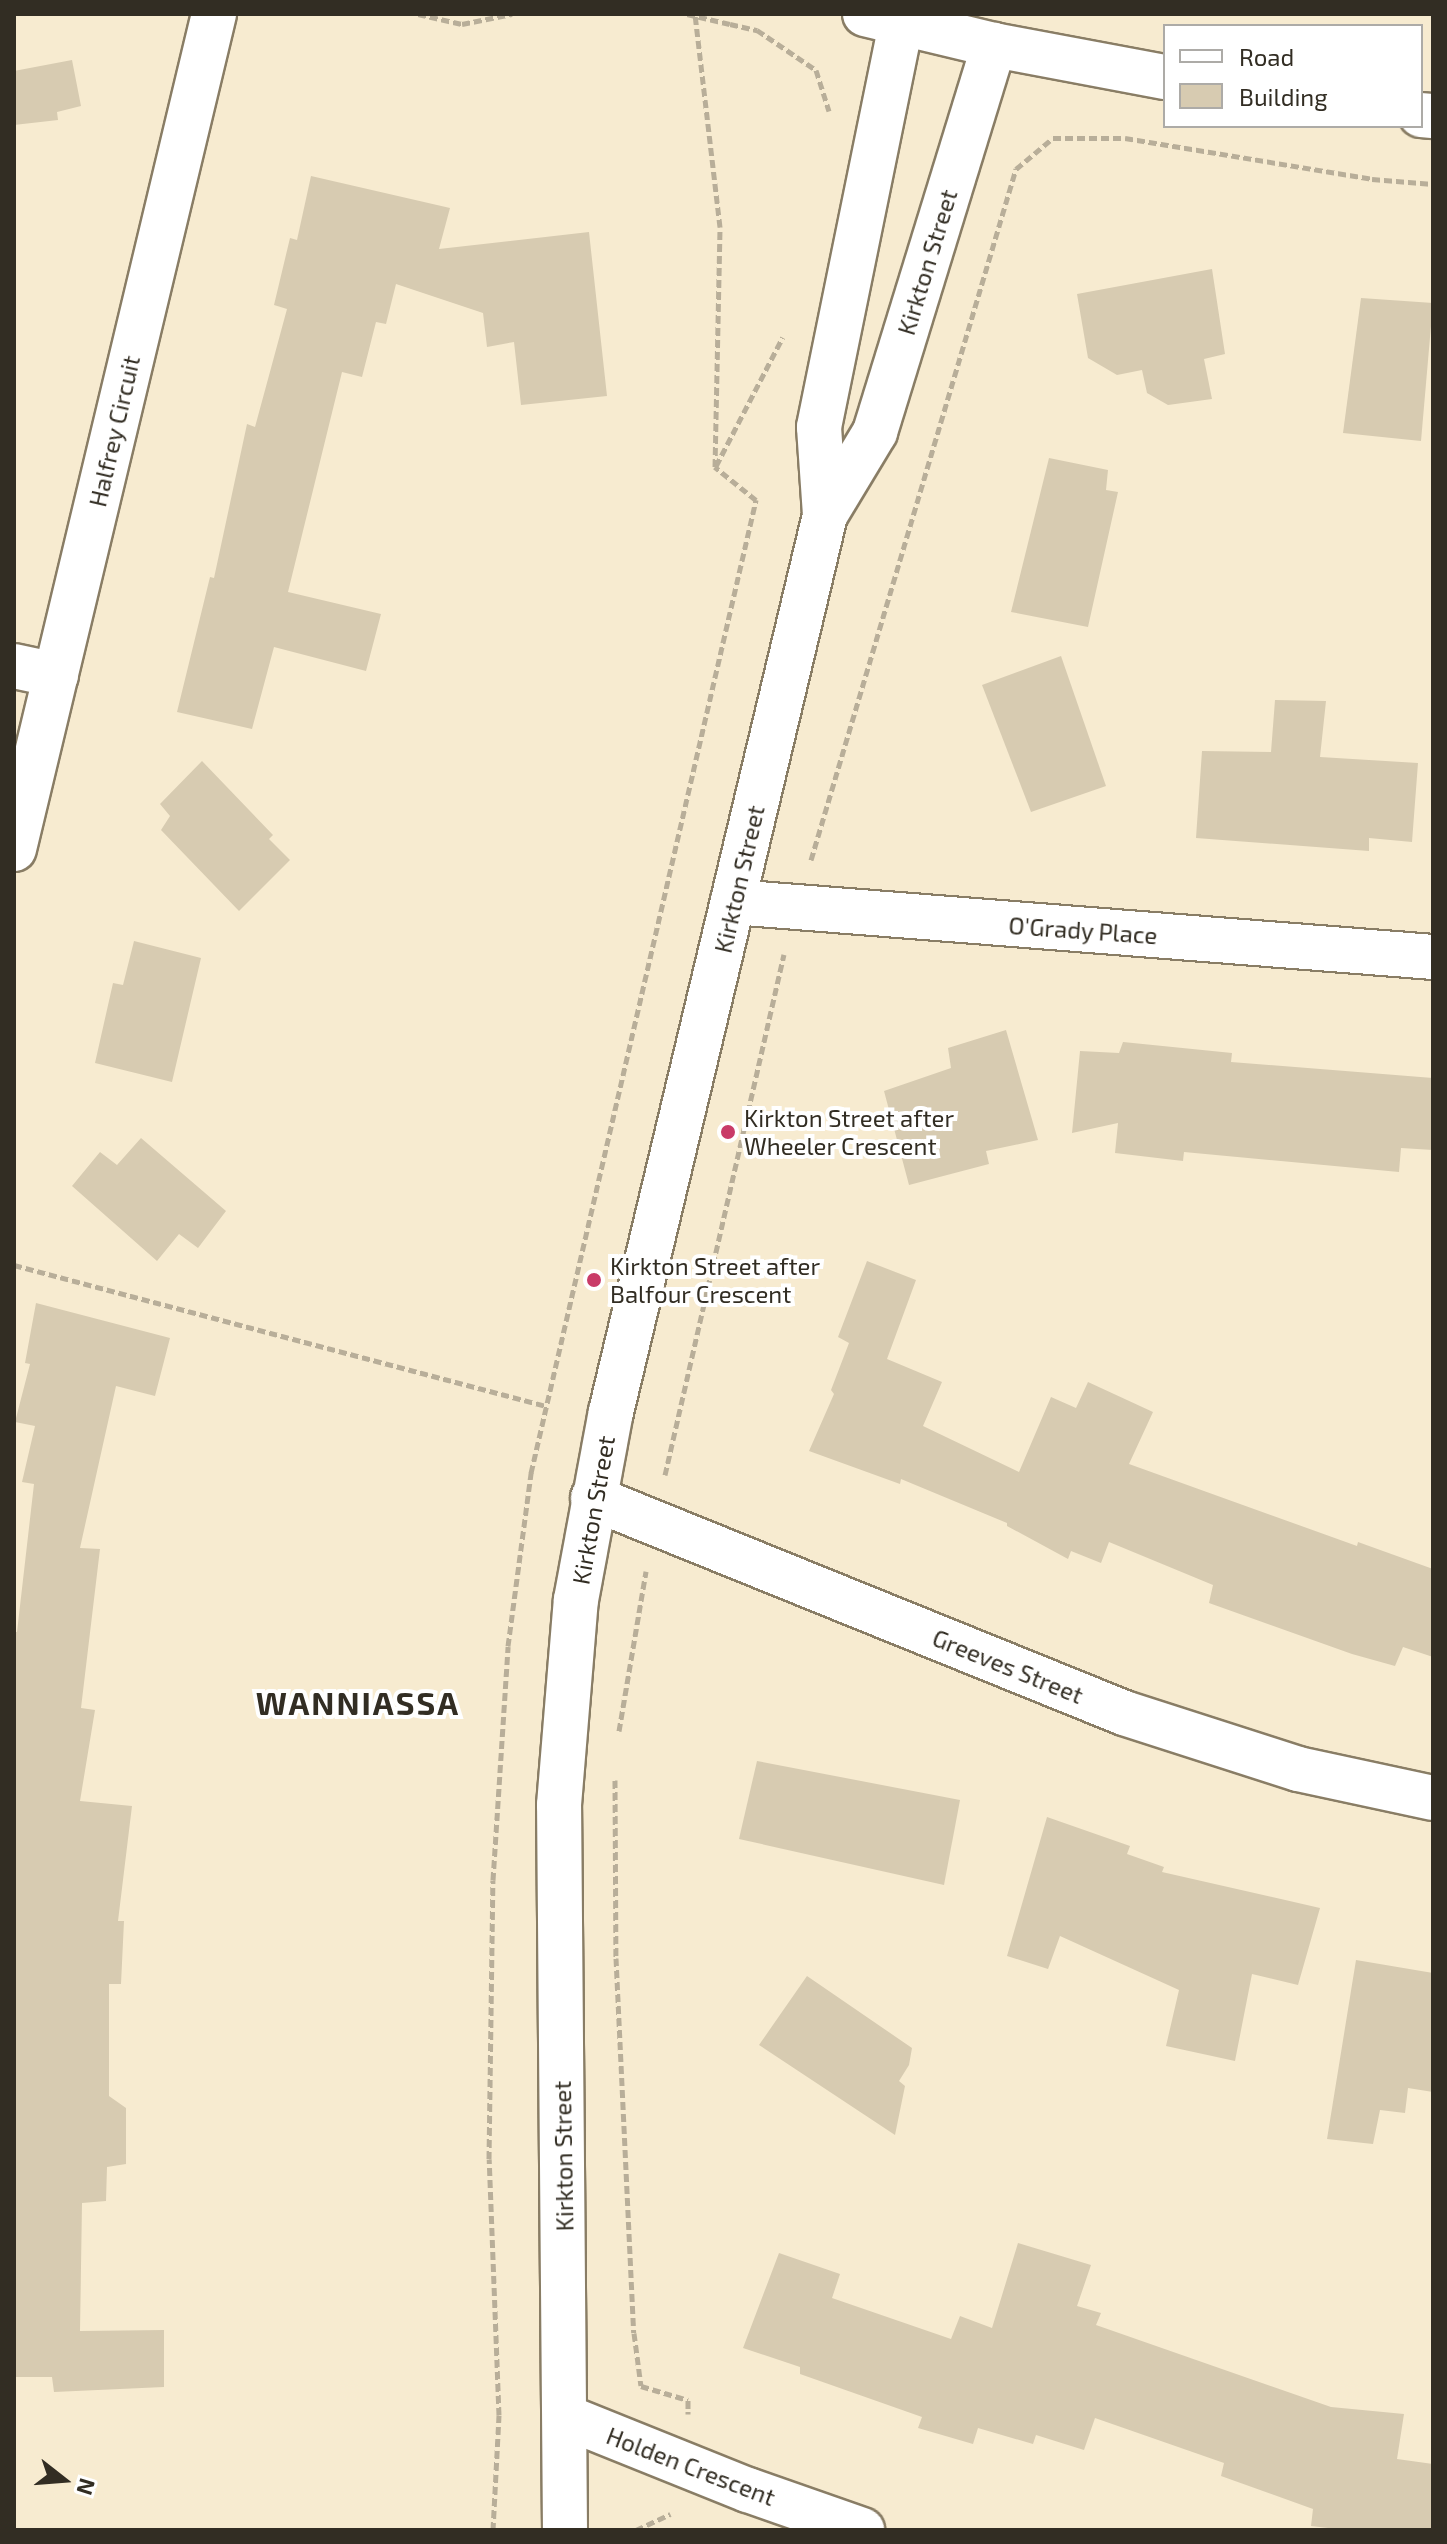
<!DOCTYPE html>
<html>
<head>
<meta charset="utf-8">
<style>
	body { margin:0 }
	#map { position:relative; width:1447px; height:2544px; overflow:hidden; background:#f7ebd0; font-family:"Exo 2",sans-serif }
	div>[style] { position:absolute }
	.building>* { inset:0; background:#d7cbb1 }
	.path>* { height:5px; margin-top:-2.5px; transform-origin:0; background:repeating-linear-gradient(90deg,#b8ae99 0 8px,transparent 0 12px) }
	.roads { filter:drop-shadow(2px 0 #897d65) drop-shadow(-2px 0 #897d65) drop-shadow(0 2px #897d65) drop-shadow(0 -2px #897d65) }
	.street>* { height:44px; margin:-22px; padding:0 22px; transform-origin:22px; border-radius:22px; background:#fff }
	.secondary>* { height:44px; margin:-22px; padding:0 22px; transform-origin:22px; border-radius:22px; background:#fff }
	.path-bridge>* { height:5px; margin-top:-2.5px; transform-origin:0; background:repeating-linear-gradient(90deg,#b8ae99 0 8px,transparent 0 12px) }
	.dots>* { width:22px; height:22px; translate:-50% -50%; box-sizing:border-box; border:4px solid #fff; border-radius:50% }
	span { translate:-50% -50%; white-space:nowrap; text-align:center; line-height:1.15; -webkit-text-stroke:8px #fff; paint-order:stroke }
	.street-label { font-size:24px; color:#322d23 }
	.poi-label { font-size:24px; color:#322d23 }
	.left { translate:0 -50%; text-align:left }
	.district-label { font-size:32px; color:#322d23; font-weight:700; letter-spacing:2px }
	.frame { position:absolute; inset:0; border:16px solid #322d23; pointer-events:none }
	.legend { position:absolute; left:1163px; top:24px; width:260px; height:104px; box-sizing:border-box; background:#fff; border:2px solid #adaba7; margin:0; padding:10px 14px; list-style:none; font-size:24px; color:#322d23 }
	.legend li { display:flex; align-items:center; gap:16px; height:40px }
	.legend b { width:40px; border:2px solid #adaba7 }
	.north { position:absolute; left:24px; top:2440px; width:80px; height:80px; -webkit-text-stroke:6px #fff; paint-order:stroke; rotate:107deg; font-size:22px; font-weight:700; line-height:32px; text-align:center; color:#322d23 }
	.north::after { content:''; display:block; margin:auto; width:28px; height:36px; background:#322d23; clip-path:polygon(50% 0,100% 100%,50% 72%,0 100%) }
</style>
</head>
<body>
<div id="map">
	<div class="building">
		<div style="clip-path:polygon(72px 60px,81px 106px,57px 112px,58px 120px,14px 125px,14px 71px)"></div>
		<div style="clip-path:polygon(311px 176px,450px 208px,439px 249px,589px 232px,607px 396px,521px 405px,514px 342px,487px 347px,483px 313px,396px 284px,386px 324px,376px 322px,362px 377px,342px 372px,288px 592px,381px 614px,366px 671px,274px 647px,252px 729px,177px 712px,210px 577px,214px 578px,247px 424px,255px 427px,287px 309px,274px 305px,290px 238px,297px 240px)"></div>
		<div style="clip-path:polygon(1212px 269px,1225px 354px,1204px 359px,1212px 399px,1168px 405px,1147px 393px,1142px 370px,1117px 375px,1088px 358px,1077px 294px)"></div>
		<div style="clip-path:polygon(1361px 298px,1433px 303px,1421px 441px,1343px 433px)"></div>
		<div style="clip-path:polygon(1049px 458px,1108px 470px,1106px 490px,1118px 492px,1088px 627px,1011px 612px)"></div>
		<div style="clip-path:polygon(1061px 656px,1106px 786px,1031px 812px,982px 685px)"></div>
		<div style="clip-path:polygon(1275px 700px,1326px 701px,1320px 757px,1418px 763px,1412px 842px,1369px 838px,1369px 851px,1196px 838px,1202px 751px,1271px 752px)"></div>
		<div style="clip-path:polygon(202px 761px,273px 835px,269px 839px,290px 860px,239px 911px,161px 830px,170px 816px,160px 804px)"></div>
		<div style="clip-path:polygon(134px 941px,201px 958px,172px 1082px,95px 1063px,113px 983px,123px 985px)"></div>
		<div style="clip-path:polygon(1006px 1030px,1038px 1140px,986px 1151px,989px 1164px,909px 1185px,884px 1091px,951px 1068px,948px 1048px)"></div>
		<div style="clip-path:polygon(1123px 1042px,1232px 1053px,1231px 1062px,1433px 1078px,1433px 1150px,1401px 1148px,1399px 1172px,1184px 1152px,1183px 1161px,1115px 1153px,1118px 1123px,1072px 1133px,1080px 1051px,1119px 1053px)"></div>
		<div style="clip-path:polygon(141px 1138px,226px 1211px,198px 1248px,179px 1234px,157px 1261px,72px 1186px,100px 1152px,117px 1165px)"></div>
		<div style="clip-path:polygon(867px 1261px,916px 1280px,887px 1359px,942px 1382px,923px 1426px,1019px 1472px,1051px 1397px,1076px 1408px,1088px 1382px,1153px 1412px,1129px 1464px,1357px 1546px,1358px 1542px,1433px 1569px,1433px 1657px,1403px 1647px,1395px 1666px,1352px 1654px,1209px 1603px,1213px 1585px,1109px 1542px,1101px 1563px,1071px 1551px,1068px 1559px,1007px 1526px,1007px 1523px,901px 1479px,900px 1484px,809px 1451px,834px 1394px,831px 1390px,849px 1343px,838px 1337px)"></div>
		<div style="clip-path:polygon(36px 1303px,170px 1338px,155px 1396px,116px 1386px,80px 1548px,100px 1549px,81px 1708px,95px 1710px,80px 1801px,132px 1806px,118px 1921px,124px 1921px,121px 1984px,109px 1984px,109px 2096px,126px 2108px,126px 2164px,107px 2167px,106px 2201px,82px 2203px,80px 2331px,164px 2330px,164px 2387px,54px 2392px,52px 2377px,14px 2377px,14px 1632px,17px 1632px,34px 1484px,22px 1482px,35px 1426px,15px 1422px,30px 1364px,25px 1363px)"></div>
		<div style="clip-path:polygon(757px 1761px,960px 1800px,944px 1885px,739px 1839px)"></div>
		<div style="clip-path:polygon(1047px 1817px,1130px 1846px,1127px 1854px,1164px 1867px,1162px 1872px,1320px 1908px,1298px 1985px,1252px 1974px,1235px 2061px,1166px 2046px,1179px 1990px,1060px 1936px,1048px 1969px,1007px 1956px)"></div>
		<div style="clip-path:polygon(1356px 1960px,1433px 1973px,1433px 2092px,1408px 2088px,1405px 2113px,1380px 2110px,1373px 2144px,1327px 2139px)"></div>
		<div style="clip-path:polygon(807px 1976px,912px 2048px,909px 2065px,899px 2081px,905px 2086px,895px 2135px,759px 2045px)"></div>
		<div style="clip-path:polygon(1018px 2243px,1091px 2265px,1077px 2306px,1101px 2313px,1096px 2325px,1331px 2407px,1404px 2414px,1397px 2459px,1433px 2464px,1433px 2530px,1345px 2530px,1311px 2526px,1313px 2509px,1221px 2476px,1224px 2463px,1095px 2418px,1084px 2450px,1036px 2435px,1033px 2444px,978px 2428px,973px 2444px,918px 2428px,922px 2417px,800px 2374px,800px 2367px,743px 2348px,779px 2253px,840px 2274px,832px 2298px,951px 2339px,960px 2316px,992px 2328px)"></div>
	</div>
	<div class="path">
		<div style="left:418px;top:14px;width:45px;rotate:12.8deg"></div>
		<div style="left:462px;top:24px;width:51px;rotate:-11.3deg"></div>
		<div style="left:730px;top:24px;width:28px;rotate:13deg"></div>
		<div style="left:757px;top:30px;width:71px;rotate:34.1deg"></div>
		<div style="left:816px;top:70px;width:43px;rotate:72.4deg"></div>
		<div style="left:716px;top:466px;width:145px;rotate:-62.6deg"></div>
		<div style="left:811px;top:860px;width:721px;rotate:-73.48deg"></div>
		<div style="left:1016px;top:169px;width:48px;rotate:-40deg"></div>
		<div style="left:1053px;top:138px;width:72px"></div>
		<div style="left:1125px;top:138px;width:250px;rotate:9.4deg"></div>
		<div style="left:1372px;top:179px;width:61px;rotate:4.7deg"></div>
		<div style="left:14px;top:1265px;width:550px;rotate:14.84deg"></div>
		<div style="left:665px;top:1475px;width:534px;rotate:-77.13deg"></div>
		<div style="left:619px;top:1731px;width:162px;rotate:-80.4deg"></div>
		<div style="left:615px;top:1780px;width:178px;rotate:89.7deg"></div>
		<div style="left:616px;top:1958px;width:375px;rotate:87.3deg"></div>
		<div style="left:634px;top:2333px;width:53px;rotate:82.5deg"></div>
		<div style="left:641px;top:2386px;width:49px;rotate:16.6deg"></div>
		<div style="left:688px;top:2400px;width:14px;rotate:90deg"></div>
		<div style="left:493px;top:2530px;width:115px;rotate:-87deg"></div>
		<div style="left:499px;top:2415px;width:256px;rotate:-92.2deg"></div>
		<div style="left:489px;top:2159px;width:279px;rotate:-89.2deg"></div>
		<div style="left:493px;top:1880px;width:234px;rotate:-86.3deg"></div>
		<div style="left:508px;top:1646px;width:175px;rotate:-82.4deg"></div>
		<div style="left:531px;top:1473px;width:999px;rotate:-76.98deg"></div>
		<div style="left:756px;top:500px;width:53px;rotate:-141.2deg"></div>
		<div style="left:715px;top:467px;width:240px;rotate:-88.8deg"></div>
		<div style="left:720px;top:227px;width:214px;rotate:-96.7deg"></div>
		<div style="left:636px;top:2530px;width:38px;rotate:-25deg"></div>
	</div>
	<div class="roads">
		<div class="street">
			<div style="left:825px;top:515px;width:97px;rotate:-58.9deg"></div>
			<div style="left:875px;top:432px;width:405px;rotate:-72.9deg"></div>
			<div style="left:14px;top:666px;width:43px;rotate:12.1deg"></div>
			<div style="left:14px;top:849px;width:859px;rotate:-76.53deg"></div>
			<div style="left:733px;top:902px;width:702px;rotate:4.49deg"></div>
			<div style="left:593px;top:1498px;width:573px;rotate:22.04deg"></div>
			<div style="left:1124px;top:1713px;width:183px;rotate:17.8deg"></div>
			<div style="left:1298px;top:1769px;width:138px;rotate:12.1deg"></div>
			<div style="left:566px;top:2417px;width:196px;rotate:21.9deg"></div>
			<div style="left:748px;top:2490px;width:121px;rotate:19.3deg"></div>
			<div style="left:565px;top:2530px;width:725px;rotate:-90.47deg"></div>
			<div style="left:559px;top:1805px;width:206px;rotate:-85.3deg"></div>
			<div style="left:576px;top:1600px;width:191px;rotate:-79.5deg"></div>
			<div style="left:611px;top:1412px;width:922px;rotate:-76.58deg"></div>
			<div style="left:825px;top:515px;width:88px;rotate:-93.9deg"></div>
			<div style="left:819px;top:427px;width:412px;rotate:-78.5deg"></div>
		</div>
		<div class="secondary">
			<div style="left:865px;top:14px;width:133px;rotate:13.5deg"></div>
			<div style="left:994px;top:45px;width:174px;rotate:10.6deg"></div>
			<div style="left:1421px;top:115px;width:12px;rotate:5deg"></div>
		</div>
	</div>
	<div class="path-bridge">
		<div style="left:687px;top:14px;width:44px;rotate:13.1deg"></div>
	</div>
	<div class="dots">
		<div style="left:728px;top:1132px;background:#c93b68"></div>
		<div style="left:594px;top:1280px;background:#c93b68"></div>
	</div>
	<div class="street-label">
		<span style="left:927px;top:262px;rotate:-73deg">Kirkton Street</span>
		<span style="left:114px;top:431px;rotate:-77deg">Halfrey Circuit</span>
		<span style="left:739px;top:879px;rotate:-77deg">Kirkton Street</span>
		<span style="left:1083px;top:930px;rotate:4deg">O'Grady Place</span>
		<span style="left:593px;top:1510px;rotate:-80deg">Kirkton Street</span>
		<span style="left:1008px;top:1666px;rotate:22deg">Greeves Street</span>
		<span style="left:563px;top:2156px;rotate:-91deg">Kirkton Street</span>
		<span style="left:691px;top:2466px;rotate:21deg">Holden Crescent</span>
	</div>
	<div class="poi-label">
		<span class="left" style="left:744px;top:1132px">Kirkton Street after<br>Wheeler Crescent</span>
		<span class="left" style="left:610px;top:1280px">Kirkton Street after<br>Balfour Crescent</span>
	</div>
	<div class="district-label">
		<span style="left:358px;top:1702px">WANNIASSA</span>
	</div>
	<div class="frame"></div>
	<ul class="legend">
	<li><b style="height:10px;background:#fff"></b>Road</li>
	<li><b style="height:22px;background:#d7cbb1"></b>Building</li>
	</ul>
	<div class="north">N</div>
</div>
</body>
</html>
